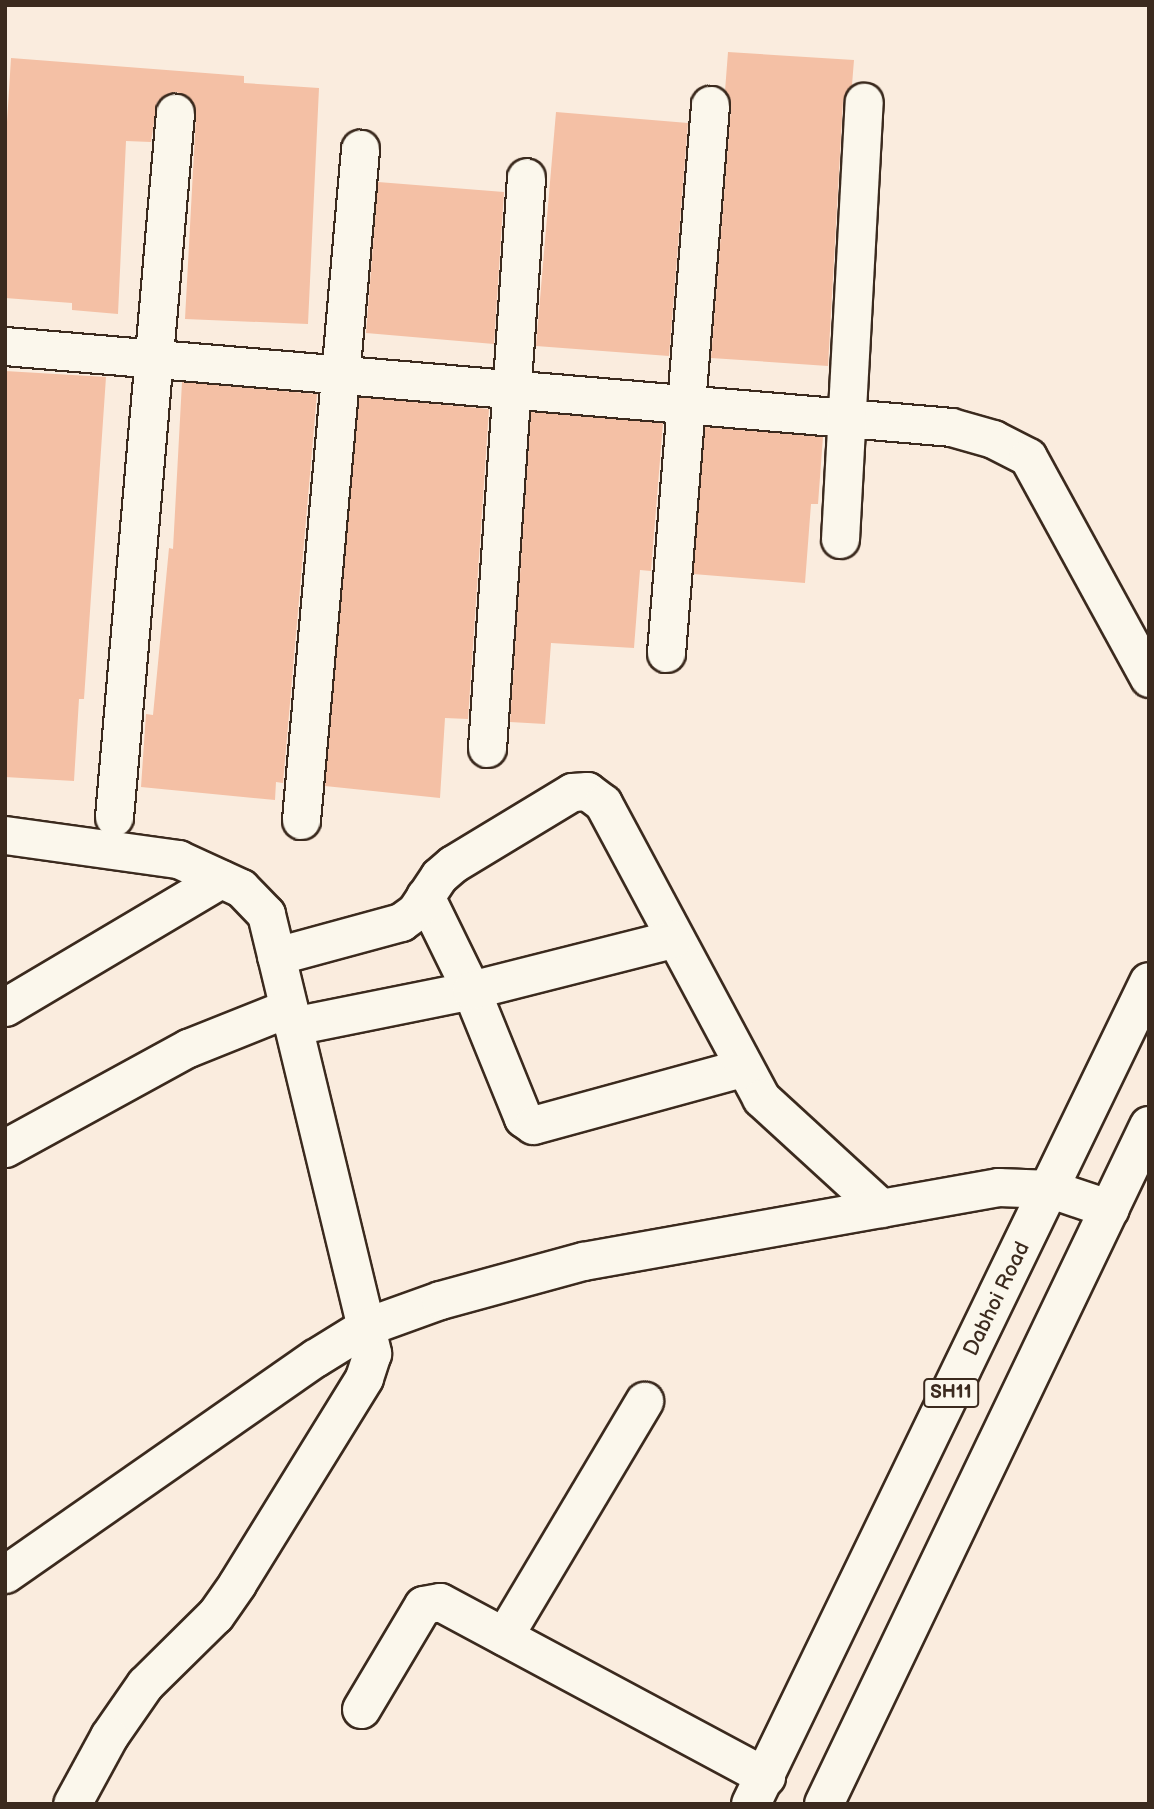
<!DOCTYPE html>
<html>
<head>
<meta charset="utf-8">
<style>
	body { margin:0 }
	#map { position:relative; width:1154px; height:1809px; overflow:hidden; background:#faecde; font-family:"Balsamiq Sans",sans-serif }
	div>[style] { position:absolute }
	.building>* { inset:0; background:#f4c0a5 }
	.roads { filter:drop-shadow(2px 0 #3b2a1e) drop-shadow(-2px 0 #3b2a1e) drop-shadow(0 2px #3b2a1e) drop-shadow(0 -2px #3b2a1e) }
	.minor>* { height:37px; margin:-18.5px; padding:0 18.5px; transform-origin:18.5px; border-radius:18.5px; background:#fbf7ec }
	.major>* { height:38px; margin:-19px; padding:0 19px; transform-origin:19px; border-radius:19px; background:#fbf7ec }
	span { translate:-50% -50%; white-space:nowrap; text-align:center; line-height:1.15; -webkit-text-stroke:6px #fbf7ec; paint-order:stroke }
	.shield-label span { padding:2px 5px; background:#fbf7ec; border:2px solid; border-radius:5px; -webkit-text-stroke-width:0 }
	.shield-label { font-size:19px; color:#3b2a1e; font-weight:700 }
	.street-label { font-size:21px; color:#3b2a1e }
	.frame { position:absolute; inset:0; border:7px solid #3b2a1e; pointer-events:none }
</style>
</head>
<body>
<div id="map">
	<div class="building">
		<div style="clip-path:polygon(728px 52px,854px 60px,852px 85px,843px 101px,828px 366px,711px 358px,731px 107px,725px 91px)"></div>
		<div style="clip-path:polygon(11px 58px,244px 76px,244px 83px,319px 88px,308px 324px,185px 319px,196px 115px,188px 96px,176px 92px,157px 102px,151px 142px,126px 141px,118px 314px,72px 310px,72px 303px,5px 298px,5px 154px)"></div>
		<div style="clip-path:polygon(556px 112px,688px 123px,669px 356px,536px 346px)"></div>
		<div style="clip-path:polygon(378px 182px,504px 192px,494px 344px,366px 333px)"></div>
		<div style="clip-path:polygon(5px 371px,106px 377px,84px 699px,79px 699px,74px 781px,5px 777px)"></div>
		<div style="clip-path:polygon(182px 382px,317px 394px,283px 783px,276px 782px,275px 800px,141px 787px,146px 714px,153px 715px,169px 548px,173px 549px)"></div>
		<div style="clip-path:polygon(359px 397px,489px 409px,468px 719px,445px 718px,440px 798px,325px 786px)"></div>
		<div style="clip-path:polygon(531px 412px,663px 423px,651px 571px,640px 570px,634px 648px,551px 643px,545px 724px,510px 722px)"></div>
		<div style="clip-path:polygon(705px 427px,823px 437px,818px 504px,811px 504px,805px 583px,693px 574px)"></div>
	</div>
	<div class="roads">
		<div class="minor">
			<div style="left:5px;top:346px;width:949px;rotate:4.89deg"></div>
			<div style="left:951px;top:427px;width:44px;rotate:15.9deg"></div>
			<div style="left:993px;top:439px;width:39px;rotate:27deg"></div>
			<div style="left:1028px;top:457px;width:252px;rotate:61.3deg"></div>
			<div style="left:840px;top:539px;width:438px;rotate:-86.9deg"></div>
			<div style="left:666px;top:653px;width:550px;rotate:-85.41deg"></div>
			<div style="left:487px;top:748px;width:572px;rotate:-86.09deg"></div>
			<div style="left:114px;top:817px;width:707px;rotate:-85.05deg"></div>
			<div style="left:301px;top:820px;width:674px;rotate:-84.97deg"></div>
			<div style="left:5px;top:835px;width:175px;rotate:7.9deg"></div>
			<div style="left:178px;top:859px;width:69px;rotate:24.7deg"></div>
			<div style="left:241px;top:888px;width:36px;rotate:46deg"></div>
			<div style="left:266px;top:914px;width:452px;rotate:76.4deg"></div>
			<div style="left:372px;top:1353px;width:26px;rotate:108deg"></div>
			<div style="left:364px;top:1378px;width:242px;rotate:121.7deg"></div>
			<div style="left:237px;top:1584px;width:38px;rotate:125deg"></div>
			<div style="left:215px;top:1615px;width:98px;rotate:135.4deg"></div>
			<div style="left:145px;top:1684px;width:63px;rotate:124.7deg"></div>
			<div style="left:109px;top:1736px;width:77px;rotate:118.6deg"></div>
			<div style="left:425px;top:896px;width:105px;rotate:63.9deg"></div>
			<div style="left:471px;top:990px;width:138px;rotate:67.9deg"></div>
			<div style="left:523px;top:1118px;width:12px;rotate:35deg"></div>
			<div style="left:533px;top:1125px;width:217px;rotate:-15.3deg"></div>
			<div style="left:276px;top:956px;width:130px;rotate:-15.2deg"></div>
			<div style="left:401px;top:922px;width:17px;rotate:-36deg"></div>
			<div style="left:415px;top:912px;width:43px;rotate:-56.3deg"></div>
			<div style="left:439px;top:876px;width:18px;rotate:-41deg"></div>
			<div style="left:453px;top:864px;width:139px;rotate:-31.2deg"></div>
			<div style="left:572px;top:792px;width:15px;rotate:-4deg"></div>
			<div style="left:587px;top:791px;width:20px;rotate:37deg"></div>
			<div style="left:603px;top:803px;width:335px;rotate:61.8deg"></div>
			<div style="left:761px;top:1098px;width:163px;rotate:42.5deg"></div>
			<div style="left:5px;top:1007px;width:251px;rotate:-30.7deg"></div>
			<div style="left:293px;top:1026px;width:182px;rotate:-11.4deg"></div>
			<div style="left:471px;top:990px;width:208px;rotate:-14.2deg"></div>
			<div style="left:5px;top:1148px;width:209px;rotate:-28.7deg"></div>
			<div style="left:188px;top:1048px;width:108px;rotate:-21.8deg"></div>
			<div style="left:5px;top:1574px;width:378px;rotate:-34.9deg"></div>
			<div style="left:315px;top:1358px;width:59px;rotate:-31.8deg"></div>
			<div style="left:365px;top:1327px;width:80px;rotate:-19.8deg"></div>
			<div style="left:440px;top:1300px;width:148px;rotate:-15.3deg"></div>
			<div style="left:583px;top:1261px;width:422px;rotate:-10.1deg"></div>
			<div style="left:998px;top:1187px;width:53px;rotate:2.2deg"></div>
			<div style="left:1051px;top:1189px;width:62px;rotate:18.7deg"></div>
			<div style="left:504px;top:1636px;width:274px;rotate:-59.2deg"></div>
			<div style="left:361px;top:1709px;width:121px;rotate:-59.2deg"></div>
			<div style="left:423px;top:1605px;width:17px;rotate:-10deg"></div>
			<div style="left:440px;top:1602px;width:370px;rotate:28.2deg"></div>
		</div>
		<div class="major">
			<div style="left:751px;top:1804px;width:913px;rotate:-64.16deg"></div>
			<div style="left:824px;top:1804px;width:752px;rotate:-64.39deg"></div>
		</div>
	</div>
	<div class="shield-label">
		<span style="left:951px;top:1393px">SH11</span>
	</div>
	<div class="street-label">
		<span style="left:997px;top:1299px;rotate:-64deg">Dabhoi Road</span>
	</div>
	<div class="frame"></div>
</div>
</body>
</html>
